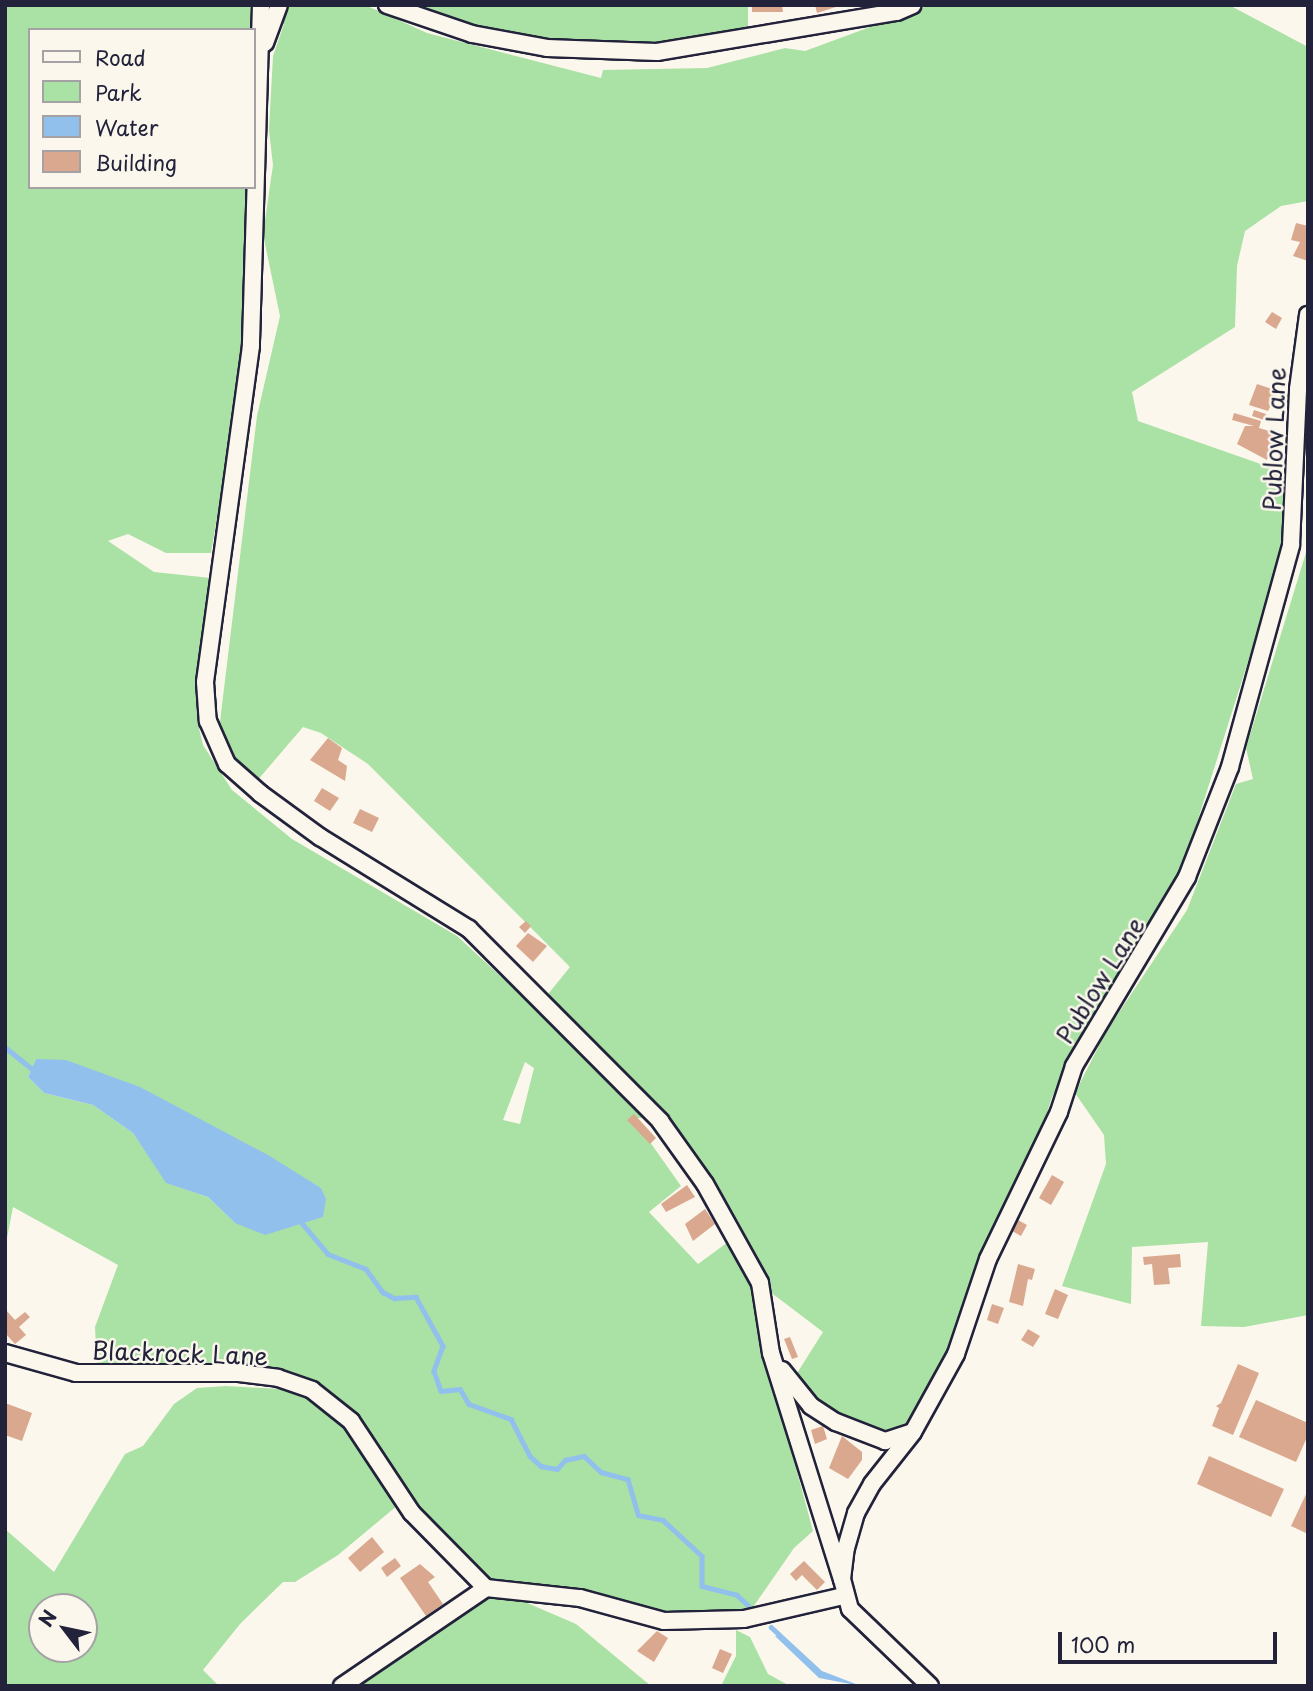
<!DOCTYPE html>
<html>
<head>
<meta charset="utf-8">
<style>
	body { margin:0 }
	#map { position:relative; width:1313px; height:1691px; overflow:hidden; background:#fbf7ec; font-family:"Playpen Sans",sans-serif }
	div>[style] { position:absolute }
	.green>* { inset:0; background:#aae1a4 }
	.water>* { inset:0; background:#92c0ec }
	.stream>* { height:4.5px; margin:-2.25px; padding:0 2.25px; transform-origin:2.25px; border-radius:2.25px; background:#92c0ec }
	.building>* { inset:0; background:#daa88e }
	.roads { filter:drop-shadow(2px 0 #22223b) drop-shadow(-2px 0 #22223b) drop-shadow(0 2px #22223b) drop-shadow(0 -2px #22223b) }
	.minor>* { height:16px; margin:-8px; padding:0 8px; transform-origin:8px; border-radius:8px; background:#fbf7ec }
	span { translate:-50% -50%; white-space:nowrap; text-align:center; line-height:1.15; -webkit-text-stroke:5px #fbf7ec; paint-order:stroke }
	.street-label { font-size:24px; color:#22223b }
	.frame { position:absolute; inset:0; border:7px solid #22223b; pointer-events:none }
	.legend { position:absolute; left:28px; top:28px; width:228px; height:161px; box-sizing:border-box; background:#fbf7ec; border:2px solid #a4a2a5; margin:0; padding:9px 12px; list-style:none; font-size:21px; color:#22223b }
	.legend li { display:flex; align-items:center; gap:14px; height:35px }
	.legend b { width:35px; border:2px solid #a4a2a5 }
	.north { position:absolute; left:28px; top:1593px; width:70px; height:70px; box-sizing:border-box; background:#fbf7ec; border:2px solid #a4a2a5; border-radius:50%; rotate:302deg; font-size:19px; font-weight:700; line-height:28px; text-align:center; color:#22223b }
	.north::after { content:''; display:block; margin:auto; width:24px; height:32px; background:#22223b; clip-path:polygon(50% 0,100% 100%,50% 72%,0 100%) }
	.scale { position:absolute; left:1058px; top:1632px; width:219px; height:32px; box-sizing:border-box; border:4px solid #22223b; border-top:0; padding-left:9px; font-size:21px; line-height:24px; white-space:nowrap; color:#22223b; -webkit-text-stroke:5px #fbf7ec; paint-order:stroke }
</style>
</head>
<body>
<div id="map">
	<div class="green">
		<div style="clip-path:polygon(evenodd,5px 5px,255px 5px,254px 30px,30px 30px,30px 187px,250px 187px,246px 344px,211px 553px,166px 553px,128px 534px,108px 541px,154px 572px,211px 578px,197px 720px,203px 745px,232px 790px,292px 839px,457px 936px,536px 1009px,570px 967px,368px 764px,321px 733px,303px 727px,256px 782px,233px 761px,219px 730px,257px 416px,280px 316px,263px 234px,273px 165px,269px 130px,273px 56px,284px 24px,267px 18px,267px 5px,365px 5px,427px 33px,601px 78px,603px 70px,707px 68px,785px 48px,805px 51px,930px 5px,1229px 5px,1308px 47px,1308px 201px,1281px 206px,1245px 231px,1237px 266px,1235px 327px,1132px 392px,1138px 421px,1286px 473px,1284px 530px,1272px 586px,1179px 879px,1092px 1018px,1052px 1097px,1034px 1152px,963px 1322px,907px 1427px,886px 1435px,825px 1411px,794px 1378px,823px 1332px,769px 1291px,762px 1265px,715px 1180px,665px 1118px,633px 1118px,681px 1186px,649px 1212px,698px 1264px,728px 1242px,754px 1287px,763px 1346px,813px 1531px,794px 1548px,751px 1610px,663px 1616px,600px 1593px,495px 1581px,470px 1564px,415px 1508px,365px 1424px,325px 1390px,97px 1365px,95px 1327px,118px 1265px,13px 1207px,5px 1248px,5px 5px,36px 1059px,220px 1133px,321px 1188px,235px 1223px,208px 1197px,167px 1183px,133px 1133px,93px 1105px,44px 1093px,28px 1077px,36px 1059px,5px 5px,525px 1062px,534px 1068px,520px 1124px,503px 1120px,525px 1062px)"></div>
		<div style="clip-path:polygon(418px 5px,748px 5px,748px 34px,652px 46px,547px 42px,463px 26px)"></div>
		<div style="clip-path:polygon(1308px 546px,1308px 1315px,1244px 1327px,1201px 1326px,1208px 1242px,1132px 1247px,1131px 1304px,1062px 1286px,1106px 1164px,1104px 1135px,1075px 1093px,1106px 1032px,1187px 910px,1236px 784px,1253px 779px,1246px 748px)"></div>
		<div style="clip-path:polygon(evenodd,226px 1386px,281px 1389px,310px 1400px,342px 1426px,398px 1505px,338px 1555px,295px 1582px,283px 1582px,240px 1624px,203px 1670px,219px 1686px,5px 1686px,5px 1529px,54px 1572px,125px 1454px,143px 1446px,174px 1404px,197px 1388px,226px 1386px,42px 1607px,84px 1607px,84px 1649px,42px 1649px,42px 1607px)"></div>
		<div style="clip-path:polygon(506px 1594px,576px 1624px,651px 1686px,356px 1686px,490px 1595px)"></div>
		<div style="clip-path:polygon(736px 1630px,750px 1637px,768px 1674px,790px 1686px,721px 1686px,736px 1656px)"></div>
	</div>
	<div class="water">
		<div style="clip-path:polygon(36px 1059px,66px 1060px,140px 1087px,268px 1155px,321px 1188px,326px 1199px,323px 1217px,265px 1235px,235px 1223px,208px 1197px,166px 1183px,133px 1133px,93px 1105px,44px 1093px,28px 1077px)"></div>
		<div style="clip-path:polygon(783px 1635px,822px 1671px,861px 1686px,819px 1678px,775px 1636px)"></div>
	</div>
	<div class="stream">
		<div style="left:5px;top:1047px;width:35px;rotate:39deg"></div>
		<div style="left:302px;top:1223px;width:40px;rotate:50deg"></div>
		<div style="left:328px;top:1254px;width:41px;rotate:21.5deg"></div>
		<div style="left:366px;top:1269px;width:29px;rotate:54deg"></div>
		<div style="left:383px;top:1292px;width:13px;rotate:29deg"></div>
		<div style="left:394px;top:1298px;width:22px;rotate:-3deg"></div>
		<div style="left:416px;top:1297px;width:56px;rotate:61.1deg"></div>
		<div style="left:443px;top:1346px;width:27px;rotate:110deg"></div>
		<div style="left:434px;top:1371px;width:21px;rotate:71deg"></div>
		<div style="left:441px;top:1391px;width:19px;rotate:-6deg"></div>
		<div style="left:460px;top:1389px;width:17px;rotate:59deg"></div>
		<div style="left:469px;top:1404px;width:45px;rotate:19.7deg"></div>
		<div style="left:511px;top:1419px;width:42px;rotate:62.8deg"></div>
		<div style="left:530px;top:1456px;width:15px;rotate:42deg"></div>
		<div style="left:541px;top:1466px;width:16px;rotate:11deg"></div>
		<div style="left:557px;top:1469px;width:12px;rotate:-48deg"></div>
		<div style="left:565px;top:1460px;width:19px;rotate:-12deg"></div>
		<div style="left:584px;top:1456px;width:23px;rotate:43deg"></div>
		<div style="left:601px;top:1472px;width:28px;rotate:15deg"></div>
		<div style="left:628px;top:1479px;width:37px;rotate:74deg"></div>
		<div style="left:638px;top:1515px;width:25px;rotate:11deg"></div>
		<div style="left:663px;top:1520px;width:53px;rotate:42.7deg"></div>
		<div style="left:702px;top:1556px;width:30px;rotate:90deg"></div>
		<div style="left:702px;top:1586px;width:36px;rotate:14deg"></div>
		<div style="left:737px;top:1595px;width:15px;rotate:42deg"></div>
		<div style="left:771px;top:1627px;width:12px;rotate:42deg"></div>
	</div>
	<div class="building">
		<div style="clip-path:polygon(752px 5px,782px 5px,783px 12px,752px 12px)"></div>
		<div style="clip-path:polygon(815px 5px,839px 5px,839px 6px,817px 13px)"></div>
		<div style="clip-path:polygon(1296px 223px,1308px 226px,1308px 261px,1293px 256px,1300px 242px,1291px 240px)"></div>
		<div style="clip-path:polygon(1272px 312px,1282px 318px,1276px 329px,1265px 322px)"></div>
		<div style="clip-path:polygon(1257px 384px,1278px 391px,1268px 411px,1249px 405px)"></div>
		<div style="clip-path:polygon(1254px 410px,1266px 414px,1264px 420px,1252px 416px)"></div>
		<div style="clip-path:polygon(1234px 413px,1261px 421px,1259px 428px,1276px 433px,1267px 460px,1237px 444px,1245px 426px,1254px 426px,1232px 420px)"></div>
		<div style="clip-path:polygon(328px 738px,342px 748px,338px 760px,347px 766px,345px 781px,310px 760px)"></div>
		<div style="clip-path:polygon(322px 788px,339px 798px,330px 811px,314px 801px)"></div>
		<div style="clip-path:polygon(360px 809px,379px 818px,372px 832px,353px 823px)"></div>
		<div style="clip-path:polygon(526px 921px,531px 926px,525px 933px,519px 927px)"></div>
		<div style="clip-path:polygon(528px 933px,547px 946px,533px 962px,516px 946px)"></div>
		<div style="clip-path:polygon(634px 1114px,656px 1138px,650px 1144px,627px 1120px)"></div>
		<div style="clip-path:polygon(1052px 1175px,1064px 1182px,1051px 1205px,1039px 1198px)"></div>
		<div style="clip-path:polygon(687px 1185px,695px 1197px,666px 1212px,661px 1204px)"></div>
		<div style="clip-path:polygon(705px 1209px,715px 1224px,693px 1241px,685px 1224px)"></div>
		<div style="clip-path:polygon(1018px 1220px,1027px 1225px,1021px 1236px,1012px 1231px)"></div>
		<div style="clip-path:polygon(1180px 1254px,1181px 1267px,1168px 1268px,1170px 1284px,1154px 1285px,1152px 1264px,1144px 1265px,1143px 1257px)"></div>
		<div style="clip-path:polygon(1018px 1264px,1035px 1269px,1032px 1280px,1028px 1279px,1023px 1306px,1009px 1302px)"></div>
		<div style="clip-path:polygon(1055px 1289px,1068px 1295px,1058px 1319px,1045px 1314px)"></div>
		<div style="clip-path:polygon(992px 1304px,1004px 1308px,998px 1324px,987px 1320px)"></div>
		<div style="clip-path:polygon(5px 1309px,15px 1320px,25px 1312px,30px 1317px,19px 1327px,26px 1335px,15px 1344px,5px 1333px)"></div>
		<div style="clip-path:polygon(1028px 1329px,1040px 1336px,1033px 1347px,1021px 1340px)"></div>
		<div style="clip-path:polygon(790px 1337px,798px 1357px,792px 1359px,784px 1339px)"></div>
		<div style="clip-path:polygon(1238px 1364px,1259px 1373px,1233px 1435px,1212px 1426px,1219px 1408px,1216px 1406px,1221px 1403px)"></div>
		<div style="clip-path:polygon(1256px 1400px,1308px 1423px,1308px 1435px,1296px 1462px,1239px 1437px)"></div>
		<div style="clip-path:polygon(5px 1403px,32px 1413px,22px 1441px,5px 1435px)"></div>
		<div style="clip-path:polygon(823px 1426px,827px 1439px,815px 1444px,811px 1430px)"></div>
		<div style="clip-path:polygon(842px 1436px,862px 1452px,862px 1460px,848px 1479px,829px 1468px)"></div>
		<div style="clip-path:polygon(1209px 1456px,1284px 1489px,1271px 1517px,1197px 1484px)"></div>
		<div style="clip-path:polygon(1308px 1490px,1308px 1534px,1291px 1526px)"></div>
		<div style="clip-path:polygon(372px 1537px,384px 1552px,360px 1572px,348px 1558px)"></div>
		<div style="clip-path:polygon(395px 1558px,401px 1566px,387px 1577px,381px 1568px)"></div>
		<div style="clip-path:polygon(804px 1561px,825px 1582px,817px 1590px,802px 1575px,796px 1581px,790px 1574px)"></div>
		<div style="clip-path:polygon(420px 1564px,435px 1577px,428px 1582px,443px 1604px,426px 1616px,400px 1578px)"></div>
		<div style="clip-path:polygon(657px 1631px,668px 1638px,654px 1662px,637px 1651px)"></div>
		<div style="clip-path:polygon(720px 1649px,732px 1654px,723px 1673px,712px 1668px)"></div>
	</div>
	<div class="roads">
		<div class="minor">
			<div style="left:261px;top:5px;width:341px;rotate:91.7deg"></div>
			<div style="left:251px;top:346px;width:339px;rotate:97.8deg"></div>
			<div style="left:205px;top:682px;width:39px;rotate:86deg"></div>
			<div style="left:208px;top:721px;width:47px;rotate:66.2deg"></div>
			<div style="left:227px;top:764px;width:45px;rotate:41.4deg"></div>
			<div style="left:261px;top:794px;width:73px;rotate:36.1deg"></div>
			<div style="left:320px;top:837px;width:175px;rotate:31.7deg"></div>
			<div style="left:469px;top:929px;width:271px;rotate:45.1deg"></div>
			<div style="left:660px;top:1121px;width:77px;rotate:54.5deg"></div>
			<div style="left:705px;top:1184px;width:113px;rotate:60.9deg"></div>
			<div style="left:760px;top:1283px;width:71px;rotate:81.1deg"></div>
			<div style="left:771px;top:1353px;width:237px;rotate:72.6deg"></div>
			<div style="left:387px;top:5px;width:90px;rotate:18.8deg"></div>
			<div style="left:472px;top:34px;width:76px;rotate:10.6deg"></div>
			<div style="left:547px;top:48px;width:110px;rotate:2.1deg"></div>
			<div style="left:657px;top:52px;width:243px;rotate:-9.5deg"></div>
			<div style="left:897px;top:12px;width:17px;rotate:-24deg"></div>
			<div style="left:265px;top:43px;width:40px;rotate:-69.8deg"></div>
			<div style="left:5px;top:1353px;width:74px;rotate:15.7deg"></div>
			<div style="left:76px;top:1373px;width:163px"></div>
			<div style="left:239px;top:1373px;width:39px;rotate:7deg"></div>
			<div style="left:278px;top:1378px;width:36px;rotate:19deg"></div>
			<div style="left:312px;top:1390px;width:50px;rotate:38.5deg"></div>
			<div style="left:351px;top:1421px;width:110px;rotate:56.5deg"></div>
			<div style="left:412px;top:1513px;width:105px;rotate:45.4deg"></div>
			<div style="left:486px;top:1588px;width:95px;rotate:6.1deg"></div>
			<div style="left:580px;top:1598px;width:87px;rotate:15.3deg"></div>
			<div style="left:664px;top:1621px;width:80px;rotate:-1.4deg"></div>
			<div style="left:744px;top:1619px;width:103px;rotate:-13deg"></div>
			<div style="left:782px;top:1370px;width:46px;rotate:51.1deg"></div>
			<div style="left:811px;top:1406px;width:30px;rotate:33deg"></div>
			<div style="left:836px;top:1422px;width:53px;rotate:21.2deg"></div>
			<div style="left:885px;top:1441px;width:29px;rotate:-18deg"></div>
			<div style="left:342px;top:1686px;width:174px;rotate:-34.2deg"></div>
			<div style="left:930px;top:1686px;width:111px;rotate:-136.1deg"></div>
			<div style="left:850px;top:1609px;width:31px;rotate:-105deg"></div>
			<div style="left:842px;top:1579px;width:31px;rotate:-83deg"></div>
			<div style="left:846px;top:1548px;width:36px;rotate:-74deg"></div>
			<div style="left:856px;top:1513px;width:33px;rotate:-61deg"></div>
			<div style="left:872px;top:1484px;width:66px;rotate:-51.7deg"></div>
			<div style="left:913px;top:1432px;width:89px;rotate:-61.1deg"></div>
			<div style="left:956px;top:1354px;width:100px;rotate:-71.4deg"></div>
			<div style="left:988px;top:1259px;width:163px;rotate:-64.2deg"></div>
			<div style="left:1059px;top:1112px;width:48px;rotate:-71.9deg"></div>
			<div style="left:1074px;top:1066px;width:220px;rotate:-59.1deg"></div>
			<div style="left:1187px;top:877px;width:118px;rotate:-68.6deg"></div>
			<div style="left:1230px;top:767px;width:230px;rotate:-74.6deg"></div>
			<div style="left:1291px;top:545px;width:156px;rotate:-87.4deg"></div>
			<div style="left:1298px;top:389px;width:75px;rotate:-82.3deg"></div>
		</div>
	</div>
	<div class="street-label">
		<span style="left:1274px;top:439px;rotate:-88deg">Publow Lane</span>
		<span style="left:1100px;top:980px;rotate:-58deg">Publow Lane</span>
		<span style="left:180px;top:1353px;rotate:2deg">Blackrock Lane</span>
	</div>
	<div class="frame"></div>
	<ul class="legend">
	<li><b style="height:9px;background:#fbf7ec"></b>Road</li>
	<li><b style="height:19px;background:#aae1a4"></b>Park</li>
	<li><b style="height:19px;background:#92c0ec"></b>Water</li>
	<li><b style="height:19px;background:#daa88e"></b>Building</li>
	</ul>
	<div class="north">N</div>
	<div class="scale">100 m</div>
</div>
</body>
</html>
